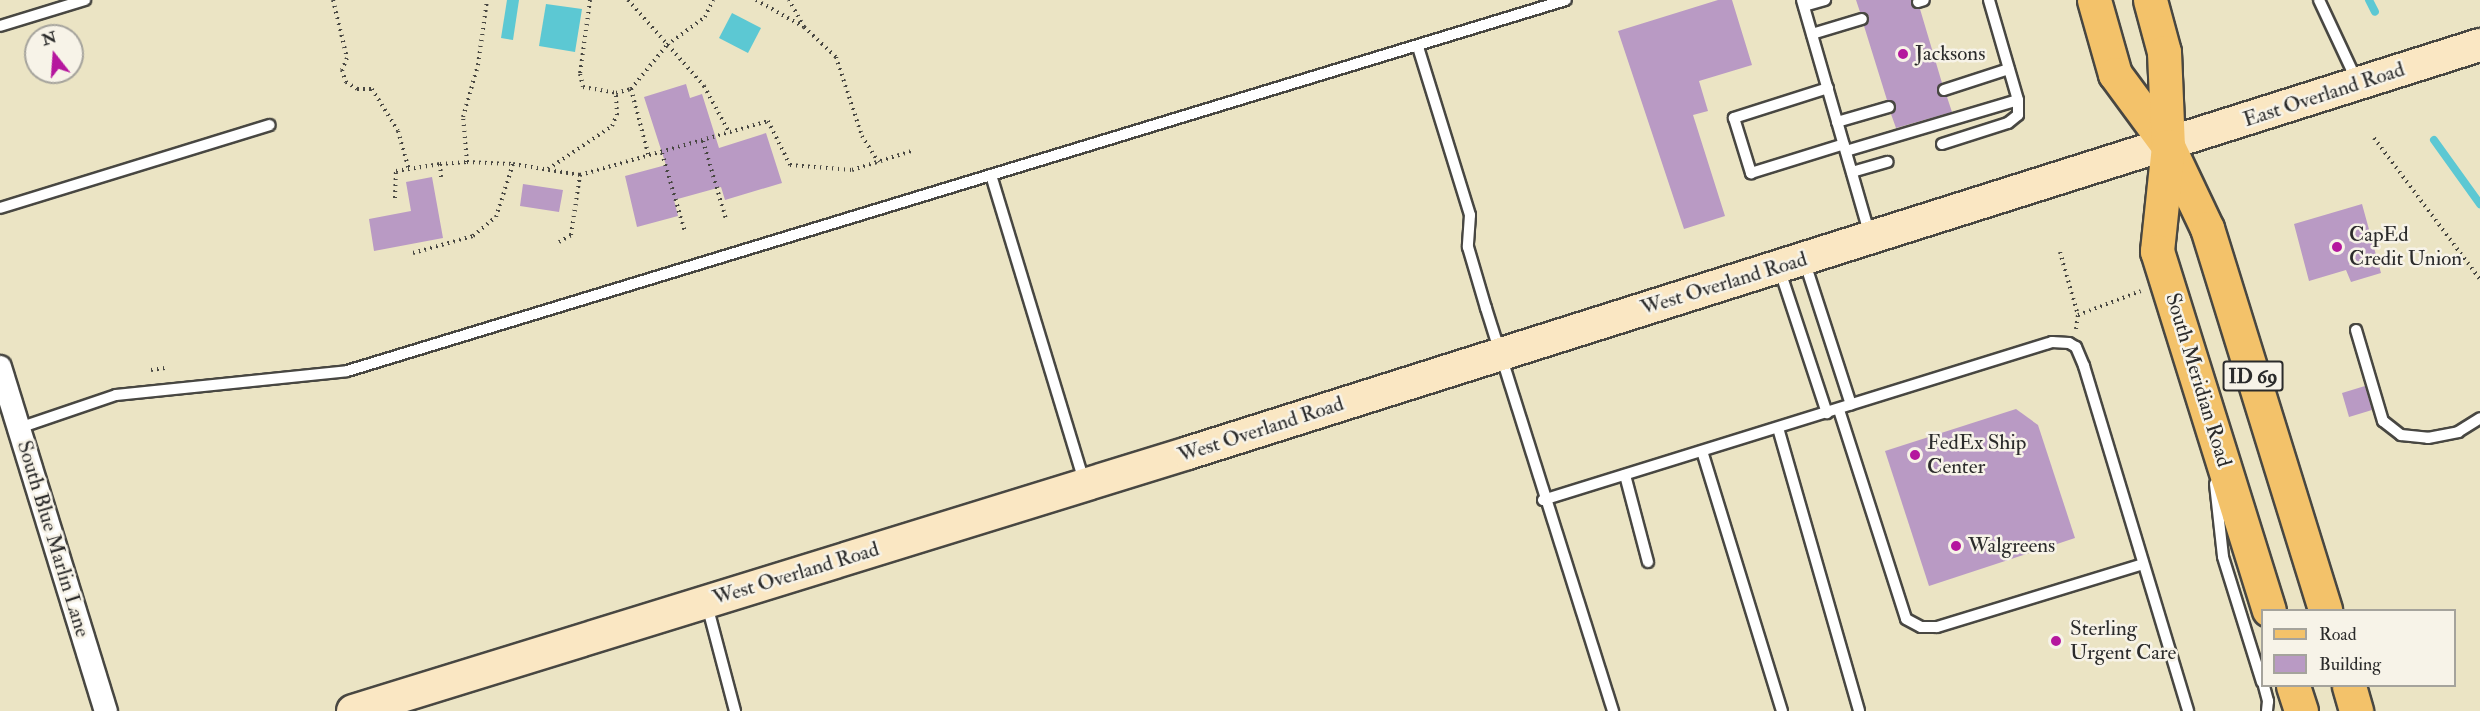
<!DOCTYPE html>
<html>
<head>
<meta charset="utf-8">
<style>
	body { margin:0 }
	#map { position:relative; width:2480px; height:711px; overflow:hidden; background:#ebe4c4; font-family:"IM FELL Double Pica",serif }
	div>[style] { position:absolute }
	.water>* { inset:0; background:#5cc8d3 }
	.stream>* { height:8px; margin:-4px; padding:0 4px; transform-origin:4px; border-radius:4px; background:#5cc8d3 }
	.building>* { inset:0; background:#b99ac4 }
	.path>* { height:4px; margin-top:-2px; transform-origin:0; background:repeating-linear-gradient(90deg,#484742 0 1.5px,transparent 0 6px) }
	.roads { filter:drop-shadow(2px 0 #484742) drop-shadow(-2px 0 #484742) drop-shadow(0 2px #484742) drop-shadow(0 -2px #484742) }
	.lane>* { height:10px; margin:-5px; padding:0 5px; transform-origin:5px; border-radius:5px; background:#fff }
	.street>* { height:22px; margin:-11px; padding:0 11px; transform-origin:11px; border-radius:11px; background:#fff }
	.secondary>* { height:32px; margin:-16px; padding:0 16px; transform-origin:16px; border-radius:16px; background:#fae7c3 }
	.primary>* { height:33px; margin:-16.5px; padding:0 16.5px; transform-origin:16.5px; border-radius:16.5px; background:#f3c26a }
	.dots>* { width:16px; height:16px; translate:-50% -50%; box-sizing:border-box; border:3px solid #f7f3e8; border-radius:50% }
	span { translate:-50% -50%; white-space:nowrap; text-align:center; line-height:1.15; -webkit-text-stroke:5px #f7f3e8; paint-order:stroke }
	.shield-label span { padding:2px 4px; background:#f7f3e8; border:2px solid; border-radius:4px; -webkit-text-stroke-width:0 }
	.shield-label { font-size:20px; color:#2b2b2b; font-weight:700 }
	.poi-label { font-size:21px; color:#2b2b2b }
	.left { translate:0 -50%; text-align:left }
	.street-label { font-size:21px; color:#2b2b2b }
	.legend { position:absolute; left:2261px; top:609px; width:195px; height:78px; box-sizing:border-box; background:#f7f3e8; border:2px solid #a5a39c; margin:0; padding:8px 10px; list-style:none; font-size:18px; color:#2b2b2b }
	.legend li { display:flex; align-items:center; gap:12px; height:30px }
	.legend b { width:30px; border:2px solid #a5a39c }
	.north { position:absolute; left:24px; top:24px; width:60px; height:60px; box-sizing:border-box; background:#f7f3e8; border:2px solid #a5a39c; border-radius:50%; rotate:343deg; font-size:16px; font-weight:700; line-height:24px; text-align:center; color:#2b2b2b }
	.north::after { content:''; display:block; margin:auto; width:21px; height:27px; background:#b5179e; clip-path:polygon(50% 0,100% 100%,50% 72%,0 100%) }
</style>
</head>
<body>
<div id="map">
	<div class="water">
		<div style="clip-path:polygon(507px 0,519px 0,513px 40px,501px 38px)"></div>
		<div style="clip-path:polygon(546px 4px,582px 9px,575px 52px,539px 46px)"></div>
		<div style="clip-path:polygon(732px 13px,761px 28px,748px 53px,719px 38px)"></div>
	</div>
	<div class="stream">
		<div style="left:2369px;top:0;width:13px;rotate:63deg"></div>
		<div style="left:2434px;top:140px;width:79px;rotate:54.3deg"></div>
	</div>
	<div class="building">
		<div style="clip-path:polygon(1718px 0,1732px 0,1752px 65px,1699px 81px,1708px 111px,1693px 115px,1725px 216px,1684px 229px,1618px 31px)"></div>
		<div style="clip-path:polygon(1856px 0,1911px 0,1913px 7px,1920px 9px,1942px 83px,1937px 92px,1947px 97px,1952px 112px,1896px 128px,1891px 114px,1896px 104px,1887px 100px,1864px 26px,1869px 16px,1860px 12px)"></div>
		<div style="clip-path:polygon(686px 84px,690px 98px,702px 94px,719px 148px,766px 133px,782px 183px,725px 200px,721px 187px,674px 200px,678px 216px,637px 227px,625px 176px,666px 165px,644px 97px)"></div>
		<div style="clip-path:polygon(432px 177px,443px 238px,374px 251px,369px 219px,411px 211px,406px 182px)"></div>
		<div style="clip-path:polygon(523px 184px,563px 190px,559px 212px,520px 206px)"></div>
		<div style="clip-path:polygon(2362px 204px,2381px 273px,2351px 282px,2346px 270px,2309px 281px,2294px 224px)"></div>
		<div style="clip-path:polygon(2365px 386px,2372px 410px,2349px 417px,2342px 393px)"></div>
		<div style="clip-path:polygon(2016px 409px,2038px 425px,2075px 538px,1929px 586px,1885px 451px)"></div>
	</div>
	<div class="path">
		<div style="left:333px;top:0;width:60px;rotate:76.4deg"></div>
		<div style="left:347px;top:58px;width:13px;rotate:113deg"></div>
		<div style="left:342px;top:70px;width:13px;rotate:72deg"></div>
		<div style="left:346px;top:82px;width:13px;rotate:32deg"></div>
		<div style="left:357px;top:89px;width:15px"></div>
		<div style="left:372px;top:89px;width:49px;rotate:58.2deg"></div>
		<div style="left:398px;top:131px;width:41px;rotate:74.2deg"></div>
		<div style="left:590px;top:0;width:75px;rotate:97.7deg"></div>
		<div style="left:580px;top:74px;width:13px;rotate:77deg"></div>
		<div style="left:583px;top:87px;width:34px;rotate:10deg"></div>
		<div style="left:616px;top:93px;width:16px;rotate:-15deg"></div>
		<div style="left:631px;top:89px;width:57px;rotate:-50.7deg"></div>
		<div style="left:667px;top:45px;width:47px;rotate:-36.4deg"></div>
		<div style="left:705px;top:17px;width:19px;rotate:-65deg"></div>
		<div style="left:628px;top:0;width:115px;rotate:48.5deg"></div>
		<div style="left:704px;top:86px;width:52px;rotate:61.5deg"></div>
		<div style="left:756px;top:0;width:55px;rotate:29.4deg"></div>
		<div style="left:804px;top:27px;width:31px;rotate:-119deg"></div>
		<div style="left:804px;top:27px;width:44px;rotate:43.2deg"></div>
		<div style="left:836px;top:57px;width:83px;rotate:71.8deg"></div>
		<div style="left:862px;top:136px;width:31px;rotate:58deg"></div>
		<div style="left:631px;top:89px;width:70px;rotate:75.2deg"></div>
		<div style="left:2374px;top:138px;width:176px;rotate:53.1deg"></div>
		<div style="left:703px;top:141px;width:81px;rotate:73.6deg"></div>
		<div style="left:662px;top:153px;width:82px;rotate:73.8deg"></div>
		<div style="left:467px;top:162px;width:45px;rotate:-95.1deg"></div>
		<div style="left:463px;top:117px;width:54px;rotate:-73.9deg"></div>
		<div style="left:478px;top:65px;width:66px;rotate:-82.1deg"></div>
		<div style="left:548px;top:169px;width:77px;rotate:-33.9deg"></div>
		<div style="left:612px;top:126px;width:12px;rotate:-66deg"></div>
		<div style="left:617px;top:115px;width:22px;rotate:-93deg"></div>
		<div style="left:441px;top:177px;width:13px;rotate:-94deg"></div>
		<div style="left:440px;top:164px;width:27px;rotate:-4deg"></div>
		<div style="left:467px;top:162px;width:46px;rotate:2.5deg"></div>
		<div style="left:513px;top:164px;width:68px;rotate:9.3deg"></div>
		<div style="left:580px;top:175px;width:196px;rotate:-16deg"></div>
		<div style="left:768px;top:121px;width:49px;rotate:63.4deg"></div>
		<div style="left:790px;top:165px;width:62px;rotate:4.6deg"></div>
		<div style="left:852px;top:170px;width:63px;rotate:-17.6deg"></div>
		<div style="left:395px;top:198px;width:27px;rotate:-88deg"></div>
		<div style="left:396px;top:171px;width:45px;rotate:-9deg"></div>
		<div style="left:559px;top:242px;width:14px;rotate:-30deg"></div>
		<div style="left:571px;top:235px;width:61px;rotate:-81.5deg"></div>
		<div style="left:2060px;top:252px;width:66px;rotate:74.1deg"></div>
		<div style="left:2078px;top:315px;width:67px;rotate:-20.9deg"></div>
		<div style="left:413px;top:253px;width:62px;rotate:-15.8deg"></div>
		<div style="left:473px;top:236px;width:30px;rotate:-40deg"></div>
		<div style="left:496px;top:217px;width:56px;rotate:-72.2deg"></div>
		<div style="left:2076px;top:329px;width:14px;rotate:-82deg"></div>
		<div style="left:151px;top:370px;width:14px;rotate:-8deg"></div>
	</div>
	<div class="roads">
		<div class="lane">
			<div style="left:1802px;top:0;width:245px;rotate:73.9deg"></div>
			<div style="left:2319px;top:0;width:89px;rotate:64.9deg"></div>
			<div style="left:1918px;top:2px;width:6px;rotate:-18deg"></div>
			<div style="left:1804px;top:6px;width:22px;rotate:-16deg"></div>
			<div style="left:0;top:26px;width:89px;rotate:-17deg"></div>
			<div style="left:1812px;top:34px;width:52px;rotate:-16.7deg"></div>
			<div style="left:1418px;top:47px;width:176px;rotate:72.8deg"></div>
			<div style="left:1470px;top:215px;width:32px;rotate:94deg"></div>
			<div style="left:1468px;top:247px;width:64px;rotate:73.6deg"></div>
			<div style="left:1486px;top:308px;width:423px;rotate:72.5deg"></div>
			<div style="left:1828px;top:88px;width:99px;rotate:162.3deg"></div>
			<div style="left:1734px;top:118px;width:58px;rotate:72.8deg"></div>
			<div style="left:1751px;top:173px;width:97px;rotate:-17.3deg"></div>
			<div style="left:1944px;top:90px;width:68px;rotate:-17.9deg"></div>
			<div style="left:1837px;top:122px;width:54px;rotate:-16.1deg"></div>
			<div style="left:1942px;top:144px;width:69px;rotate:-17.7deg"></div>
			<div style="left:2008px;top:123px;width:13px;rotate:-39deg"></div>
			<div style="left:2018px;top:115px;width:15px;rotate:-90deg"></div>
			<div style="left:1846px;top:151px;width:179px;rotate:-16.5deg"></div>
			<div style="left:2018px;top:100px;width:104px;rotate:-106.2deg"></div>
			<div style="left:1852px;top:172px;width:37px;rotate:-16deg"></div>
			<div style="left:991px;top:175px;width:321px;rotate:73.1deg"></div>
			<div style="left:0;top:208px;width:282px;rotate:-17.1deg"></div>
			<div style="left:1804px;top:260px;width:152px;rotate:72deg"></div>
			<div style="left:1779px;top:268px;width:153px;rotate:71.7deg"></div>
			<div style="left:2356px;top:330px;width:95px;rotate:73.5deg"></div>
			<div style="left:2383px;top:421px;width:23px;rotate:38deg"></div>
			<div style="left:2401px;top:435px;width:27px;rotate:6deg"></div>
			<div style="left:2428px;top:438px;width:31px;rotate:-11deg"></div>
			<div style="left:2458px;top:432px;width:26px;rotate:-32deg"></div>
			<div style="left:1839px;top:410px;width:219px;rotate:72.2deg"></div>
			<div style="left:1906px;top:619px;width:17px;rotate:28deg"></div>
			<div style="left:1921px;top:627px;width:16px"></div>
			<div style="left:1937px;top:627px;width:215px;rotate:-17deg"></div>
			<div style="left:19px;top:428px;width:102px;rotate:-18.8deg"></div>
			<div style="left:116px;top:395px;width:232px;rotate:-5.9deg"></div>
			<div style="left:347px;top:371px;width:1274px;rotate:-16.93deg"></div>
			<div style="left:1778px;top:428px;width:294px;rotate:74deg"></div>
			<div style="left:1702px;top:451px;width:272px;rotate:72.9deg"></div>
			<div style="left:1625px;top:475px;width:90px;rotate:75.2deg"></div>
			<div style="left:2215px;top:484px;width:73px;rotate:83.7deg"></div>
			<div style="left:2223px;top:557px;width:131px;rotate:72.7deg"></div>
			<div style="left:1543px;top:500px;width:533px;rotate:-17.24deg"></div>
			<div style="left:2052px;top:342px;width:17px;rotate:3deg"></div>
			<div style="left:2069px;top:343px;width:8px;rotate:30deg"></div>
			<div style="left:2076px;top:347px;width:21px;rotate:67deg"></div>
			<div style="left:2084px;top:366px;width:360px;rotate:73.2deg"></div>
			<div style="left:707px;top:605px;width:110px;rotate:75.2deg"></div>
			<div style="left:2264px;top:686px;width:16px;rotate:75deg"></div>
			<div style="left:2268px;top:701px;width:10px;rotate:96deg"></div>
		</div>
		<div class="street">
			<div style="left:0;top:367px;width:360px;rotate:72.9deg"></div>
		</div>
		<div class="secondary">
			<div style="left:353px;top:711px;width:874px;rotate:-17.17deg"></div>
			<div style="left:1188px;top:453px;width:1355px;rotate:-17.53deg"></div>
		</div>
		<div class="primary">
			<div style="left:2094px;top:0;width:77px;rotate:74.2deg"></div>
			<div style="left:2115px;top:74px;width:89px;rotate:53.6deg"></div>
			<div style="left:2168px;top:146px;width:91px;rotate:64.6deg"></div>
			<div style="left:2207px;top:228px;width:400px;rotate:72.8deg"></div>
			<div style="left:2150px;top:0;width:54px;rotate:74.9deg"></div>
			<div style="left:2164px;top:52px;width:94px;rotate:87.6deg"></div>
			<div style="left:2168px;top:146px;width:106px;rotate:96deg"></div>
			<div style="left:2157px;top:251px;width:376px;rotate:72.7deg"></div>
			<div style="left:2293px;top:686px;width:26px;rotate:72deg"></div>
			<div style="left:2349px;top:686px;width:26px;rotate:74deg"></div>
		</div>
	</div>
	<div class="dots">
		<div style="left:1903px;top:54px;background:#b5179e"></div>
		<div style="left:2337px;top:247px;background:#b5179e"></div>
		<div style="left:1915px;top:455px;background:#b5179e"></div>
		<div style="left:1956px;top:546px;background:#b5179e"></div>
		<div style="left:2056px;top:641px;background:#b5179e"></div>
	</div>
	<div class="shield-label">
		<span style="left:2253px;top:376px">ID 69</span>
	</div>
	<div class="poi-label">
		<span class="left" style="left:1915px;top:54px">Jacksons</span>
		<span class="left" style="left:2349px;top:247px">CapEd<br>Credit Union</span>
		<span class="left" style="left:1927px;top:455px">FedEx Ship<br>Center</span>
		<span class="left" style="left:1968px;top:546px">Walgreens</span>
		<span class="left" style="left:2070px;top:641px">Sterling<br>Urgent Care</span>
	</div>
	<div class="street-label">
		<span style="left:2324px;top:95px;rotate:-18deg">East Overland Road</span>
		<span style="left:1724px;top:284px;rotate:-17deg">West Overland Road</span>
		<span style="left:2198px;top:380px;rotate:73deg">South Meridian Road</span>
		<span style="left:1261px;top:430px;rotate:-18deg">West Overland Road</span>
		<span style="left:53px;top:539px;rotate:73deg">South Blue Marlin Lane</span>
		<span style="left:796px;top:574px;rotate:-17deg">West Overland Road</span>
	</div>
	<ul class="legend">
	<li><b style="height:8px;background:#f3c26a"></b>Road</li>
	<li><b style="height:16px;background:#b99ac4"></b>Building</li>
	</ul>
	<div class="north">N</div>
</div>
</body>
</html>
